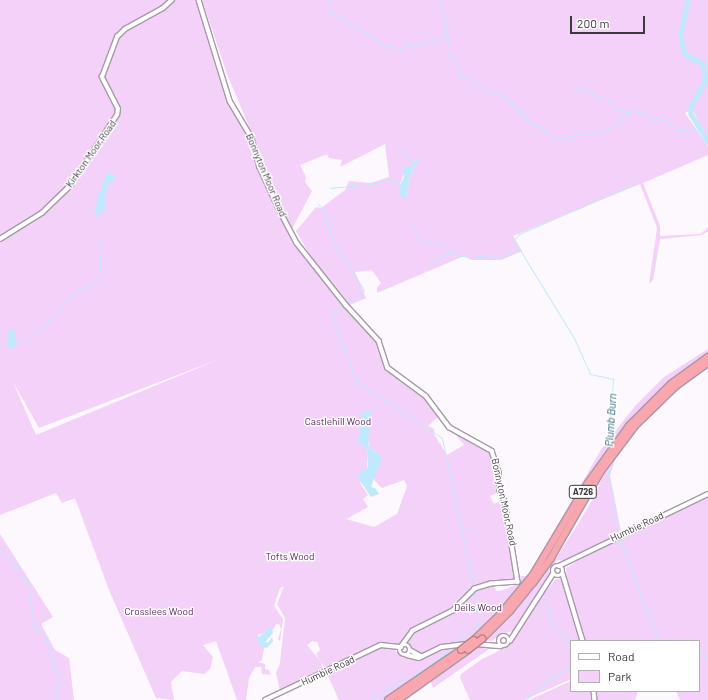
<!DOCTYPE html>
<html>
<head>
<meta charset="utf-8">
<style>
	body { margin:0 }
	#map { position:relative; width:708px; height:700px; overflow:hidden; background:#fdf8fd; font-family:Barlow,sans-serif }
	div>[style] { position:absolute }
	.green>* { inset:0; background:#f4d1f8 }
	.water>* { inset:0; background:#bdeafd }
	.stream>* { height:1px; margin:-0.5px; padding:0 0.5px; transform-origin:0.5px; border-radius:0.5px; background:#bdeafd }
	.river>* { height:4.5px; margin:-2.25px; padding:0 2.25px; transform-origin:2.25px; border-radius:2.25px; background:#bdeafd }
	.roads { filter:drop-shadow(1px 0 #a59aa6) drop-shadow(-1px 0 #a59aa6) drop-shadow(0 1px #a59aa6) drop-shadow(0 -1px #a59aa6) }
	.minor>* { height:3.5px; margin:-1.75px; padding:0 1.75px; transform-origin:1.75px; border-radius:1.75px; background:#fff }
	.minor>.ring { margin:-1.75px; padding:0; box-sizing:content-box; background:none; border:3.5px solid #fff; border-radius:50% }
	.highway>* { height:5.5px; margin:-2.75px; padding:0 2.75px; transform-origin:2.75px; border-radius:2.75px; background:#faa6af }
	.bridges { filter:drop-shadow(1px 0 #b88087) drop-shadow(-1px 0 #b88087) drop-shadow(0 1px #b88087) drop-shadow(0 -1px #b88087) }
	.highway-bridge>* { height:5.5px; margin:-2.75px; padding:0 2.75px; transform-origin:2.75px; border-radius:2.75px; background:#faa6af }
	span { translate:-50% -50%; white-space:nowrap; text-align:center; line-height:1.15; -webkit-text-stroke:3px #fff; paint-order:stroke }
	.shield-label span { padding:1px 3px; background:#fff; border:1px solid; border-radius:3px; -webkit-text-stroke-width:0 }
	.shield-label { font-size:9px; color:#3e393e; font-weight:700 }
	.street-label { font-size:10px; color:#3e393e }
	.park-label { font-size:10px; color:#561e5d }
	.water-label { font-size:11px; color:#1f5c73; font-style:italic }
	.legend { position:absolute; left:570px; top:640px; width:130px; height:52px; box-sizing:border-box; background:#fff; border:1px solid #b2b0b2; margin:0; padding:5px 7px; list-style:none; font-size:12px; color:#3e393e }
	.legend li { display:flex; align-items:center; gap:8px; height:20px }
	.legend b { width:20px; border:1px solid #b2b0b2 }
	.scale { position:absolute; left:570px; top:16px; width:75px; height:18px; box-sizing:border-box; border:2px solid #3e393e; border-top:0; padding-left:5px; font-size:12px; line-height:14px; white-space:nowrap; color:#3e393e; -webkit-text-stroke:3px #fff; paint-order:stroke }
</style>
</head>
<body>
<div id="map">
	<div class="green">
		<div style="clip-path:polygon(evenodd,0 0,198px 0,226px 93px,252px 138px,257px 159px,292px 233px,346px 308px,379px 344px,387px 367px,427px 399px,439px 416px,428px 426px,434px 429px,434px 434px,447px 455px,464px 445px,454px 433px,491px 452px,498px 472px,499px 492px,490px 496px,494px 504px,503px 500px,517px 580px,475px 587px,447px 613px,410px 632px,400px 646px,382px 644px,326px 670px,316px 654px,320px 650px,317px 642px,312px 641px,307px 645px,321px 662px,323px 671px,280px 691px,276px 673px,280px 663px,285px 618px,277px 604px,284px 586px,280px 588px,274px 606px,283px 619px,280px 641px,278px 639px,281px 629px,279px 624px,276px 624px,273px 630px,268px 627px,265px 633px,258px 635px,258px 640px,264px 648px,262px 660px,258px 662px,265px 664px,265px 669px,269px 670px,270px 675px,262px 674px,261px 667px,255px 667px,249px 678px,246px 700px,237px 700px,216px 641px,203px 645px,213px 657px,210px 669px,204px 674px,182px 671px,171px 682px,174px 700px,156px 698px,109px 590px,75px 498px,62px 503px,56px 493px,0 515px,0 240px,33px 218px,24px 221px,0 237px,0 0,222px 358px,36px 435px,13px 382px,39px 428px,222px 358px,0 0,362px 415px,372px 415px,367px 437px,370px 448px,377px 453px,378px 469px,373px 475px,375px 481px,382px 488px,404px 480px,407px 486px,397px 514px,374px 527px,346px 519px,368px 507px,363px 499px,368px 495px,360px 483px,367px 469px,368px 451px,358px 442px,362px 415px)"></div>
		<div style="clip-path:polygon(evenodd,202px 0,708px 0,708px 140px,692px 109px,685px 113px,708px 146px,708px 155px,643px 183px,660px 226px,660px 236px,700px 234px,708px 228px,708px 231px,702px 235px,660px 239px,653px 280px,649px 284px,657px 228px,640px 184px,513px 236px,522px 251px,501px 260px,471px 260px,464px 256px,377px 293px,377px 288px,381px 283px,372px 270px,355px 272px,366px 298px,350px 305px,314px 262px,296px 231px,316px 207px,321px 208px,345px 190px,349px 181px,371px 183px,389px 177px,385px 144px,340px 167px,342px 160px,329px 158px,327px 154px,300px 165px,306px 177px,305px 182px,312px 191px,292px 229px,260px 159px,256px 143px,227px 74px,202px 0,415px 160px,418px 161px,409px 179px,407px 197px,399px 187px,406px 168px,412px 167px,415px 160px)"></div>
		<div style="clip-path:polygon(708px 349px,708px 355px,650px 401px,605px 454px,534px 572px,492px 621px,467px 643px,440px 646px,424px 655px,413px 651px,407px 642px,413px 633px,451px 615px,478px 589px,493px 586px,497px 591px,504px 590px,521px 582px,520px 576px,528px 576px,602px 448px,635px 406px,664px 377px)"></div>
		<div style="clip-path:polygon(616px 457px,610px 475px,621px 532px,564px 561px,557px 560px,519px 625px,513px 631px,501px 634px,492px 641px,485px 640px,512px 615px,551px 565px,575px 529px,596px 494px,603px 474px)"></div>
		<div style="clip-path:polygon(708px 497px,708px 700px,680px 700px,676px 691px,699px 691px,699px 641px,585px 641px,567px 584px,566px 568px,602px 546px)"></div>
		<div style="clip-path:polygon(0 534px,53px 617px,41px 624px,55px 650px,69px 658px,74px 700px,0 700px)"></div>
		<div style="clip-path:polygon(556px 579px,562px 579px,564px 582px,582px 641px,571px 641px,571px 679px,524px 700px,470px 700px,460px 678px,461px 674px,482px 659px,509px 646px,544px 593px)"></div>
		<div style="clip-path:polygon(464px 645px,386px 700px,339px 700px,327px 674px,383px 647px,393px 649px,402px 657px,418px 660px,442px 649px)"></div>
		<div style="clip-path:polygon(478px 646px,492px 647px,433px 688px,430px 681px)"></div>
		<div style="clip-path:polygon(571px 681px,571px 691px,593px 691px,594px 700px,529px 700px)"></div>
		<div style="clip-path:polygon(595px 691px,638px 691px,635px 700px,597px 700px)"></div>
	</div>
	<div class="water">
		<div style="clip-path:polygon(416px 159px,418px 161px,409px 179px,407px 197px,401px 198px,399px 187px,404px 177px,404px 166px,412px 167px)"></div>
		<div style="clip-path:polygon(111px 173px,116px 178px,107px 185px,104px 210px,96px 217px,96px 205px,103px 182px,106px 175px)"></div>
		<div style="clip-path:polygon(14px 329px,17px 346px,7px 348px,7px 332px)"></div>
		<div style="clip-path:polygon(371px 411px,372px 420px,370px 421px,368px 443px,370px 448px,382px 457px,371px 487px,375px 488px,379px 494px,371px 497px,358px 478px,359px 473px,367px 469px,368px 466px,368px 451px,358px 442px,362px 412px)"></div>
		<div style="clip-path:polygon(268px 627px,272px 629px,273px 633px,265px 642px,268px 643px,272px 637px,273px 641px,267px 648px,262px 647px,256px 638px,265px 633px)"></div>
	</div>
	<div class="stream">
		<div style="left:330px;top:0;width:10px;rotate:101deg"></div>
		<div style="left:328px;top:10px;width:66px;rotate:32deg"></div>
		<div style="left:384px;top:45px;width:17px;rotate:10deg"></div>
		<div style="left:401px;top:48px;width:48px;rotate:-14.6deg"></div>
		<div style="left:447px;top:36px;width:19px;rotate:81deg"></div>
		<div style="left:450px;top:55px;width:12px;rotate:55deg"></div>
		<div style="left:457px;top:65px;width:10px;rotate:79deg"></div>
		<div style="left:459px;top:75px;width:17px;rotate:17deg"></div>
		<div style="left:475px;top:80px;width:16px;rotate:50deg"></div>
		<div style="left:485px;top:92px;width:6px;rotate:-9deg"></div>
		<div style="left:491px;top:91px;width:13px;rotate:18deg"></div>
		<div style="left:503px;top:95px;width:42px;rotate:45deg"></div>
		<div style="left:533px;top:125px;width:8px;rotate:14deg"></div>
		<div style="left:541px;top:127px;width:14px;rotate:45deg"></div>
		<div style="left:551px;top:137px;width:14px;rotate:4deg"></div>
		<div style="left:565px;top:138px;width:16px;rotate:-18deg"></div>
		<div style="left:580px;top:133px;width:11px;rotate:10deg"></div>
		<div style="left:591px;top:135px;width:27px;rotate:-22deg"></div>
		<div style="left:616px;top:125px;width:11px;rotate:-56deg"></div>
		<div style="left:622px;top:116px;width:13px;rotate:-29deg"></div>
		<div style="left:633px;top:110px;width:37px;rotate:19deg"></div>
		<div style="left:668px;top:122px;width:12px;rotate:42deg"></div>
		<div style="left:677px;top:130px;width:24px;rotate:2deg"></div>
		<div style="left:440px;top:0;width:37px;rotate:79deg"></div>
		<div style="left:571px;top:86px;width:43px;rotate:20.6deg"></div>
		<div style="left:611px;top:101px;width:5px;rotate:37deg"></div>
		<div style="left:615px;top:104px;width:4px;rotate:104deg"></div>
		<div style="left:614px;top:108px;width:16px;rotate:15deg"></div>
		<div style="left:397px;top:148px;width:23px;rotate:43deg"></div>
		<div style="left:330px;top:188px;width:43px;rotate:-5.3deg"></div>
		<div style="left:373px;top:184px;width:20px;rotate:-15deg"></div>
		<div style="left:392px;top:179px;width:11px;rotate:34deg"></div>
		<div style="left:403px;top:198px;width:13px;rotate:90deg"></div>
		<div style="left:318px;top:204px;width:9px;rotate:49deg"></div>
		<div style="left:324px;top:211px;width:34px;rotate:73deg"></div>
		<div style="left:334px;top:243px;width:56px;rotate:57.4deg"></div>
		<div style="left:364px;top:290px;width:41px;rotate:144deg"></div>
		<div style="left:331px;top:314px;width:72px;rotate:69.5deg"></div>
		<div style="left:356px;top:381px;width:103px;rotate:33.5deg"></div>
		<div style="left:442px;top:438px;width:153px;rotate:78deg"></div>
		<div style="left:412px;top:225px;width:18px;rotate:61deg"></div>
		<div style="left:421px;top:241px;width:25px;rotate:9deg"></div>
		<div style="left:446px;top:245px;width:12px;rotate:48deg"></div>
		<div style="left:519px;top:249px;width:10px;rotate:-119deg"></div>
		<div style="left:514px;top:240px;width:8px;rotate:-50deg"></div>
		<div style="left:519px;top:234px;width:126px;rotate:-23.3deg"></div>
		<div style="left:429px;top:265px;width:20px;rotate:-33deg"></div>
		<div style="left:446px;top:254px;width:26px;rotate:7deg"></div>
		<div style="left:472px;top:257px;width:17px;rotate:-7deg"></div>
		<div style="left:489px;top:255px;width:11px;rotate:22deg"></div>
		<div style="left:499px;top:259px;width:23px;rotate:-23deg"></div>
		<div style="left:520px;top:250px;width:103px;rotate:58.5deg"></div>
		<div style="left:574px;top:338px;width:39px;rotate:66deg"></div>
		<div style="left:590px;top:374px;width:24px;rotate:12deg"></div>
		<div style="left:613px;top:379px;width:72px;rotate:94deg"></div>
		<div style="left:26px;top:342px;width:39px;rotate:-42deg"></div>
		<div style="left:55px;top:316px;width:23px;rotate:-56deg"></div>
		<div style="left:68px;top:297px;width:36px;rotate:-30deg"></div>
		<div style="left:99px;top:279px;width:31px;rotate:-86deg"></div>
		<div style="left:101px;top:248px;width:11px;rotate:-112deg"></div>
		<div style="left:607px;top:466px;width:71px;rotate:80.3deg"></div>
		<div style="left:620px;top:539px;width:109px;rotate:69.6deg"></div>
		<div style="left:0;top:547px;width:24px;rotate:54deg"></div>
		<div style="left:14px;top:566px;width:4px;rotate:-14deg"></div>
		<div style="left:18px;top:565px;width:10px;rotate:84deg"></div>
		<div style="left:19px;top:575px;width:8px;rotate:23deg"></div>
		<div style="left:26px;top:578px;width:5px;rotate:68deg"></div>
		<div style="left:28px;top:583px;width:42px;rotate:81.9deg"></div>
		<div style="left:34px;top:625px;width:8px;rotate:60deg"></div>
		<div style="left:38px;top:632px;width:6px;rotate:9deg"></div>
		<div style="left:44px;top:633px;width:34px;rotate:73deg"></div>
		<div style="left:54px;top:666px;width:9px;rotate:58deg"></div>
		<div style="left:59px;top:674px;width:13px;rotate:94deg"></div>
		<div style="left:58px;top:687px;width:5px;rotate:127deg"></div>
		<div style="left:55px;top:691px;width:10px;rotate:66deg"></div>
		<div style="left:454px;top:644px;width:13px;rotate:-51deg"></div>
		<div style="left:462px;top:634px;width:7px;rotate:-8deg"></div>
		<div style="left:469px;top:633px;width:12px;rotate:-42deg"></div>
		<div style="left:478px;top:625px;width:32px;rotate:-97deg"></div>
		<div style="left:699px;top:654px;width:9px;rotate:18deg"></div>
		<div style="left:371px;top:700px;width:41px;rotate:-34.1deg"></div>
		<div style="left:405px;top:677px;width:5px"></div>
		<div style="left:410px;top:677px;width:21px;rotate:-28deg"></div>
		<div style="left:429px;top:667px;width:29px;rotate:-41deg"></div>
		<div style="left:526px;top:700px;width:36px;rotate:-42deg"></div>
		<div style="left:553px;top:676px;width:18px;rotate:-29deg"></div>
		<div style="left:569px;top:667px;width:21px;rotate:-87deg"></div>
		<div style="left:570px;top:646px;width:11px;rotate:-112deg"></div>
		<div style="left:566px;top:636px;width:20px;rotate:-139deg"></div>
		<div style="left:551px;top:623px;width:18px;rotate:-103deg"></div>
		<div style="left:547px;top:605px;width:7px;rotate:-146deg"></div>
	</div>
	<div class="river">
		<div style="left:688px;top:0;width:35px;rotate:102deg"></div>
		<div style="left:681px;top:34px;width:9px;rotate:84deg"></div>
		<div style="left:682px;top:43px;width:11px;rotate:75deg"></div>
		<div style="left:685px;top:54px;width:21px;rotate:29deg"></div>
		<div style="left:703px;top:64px;width:13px;rotate:81deg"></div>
		<div style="left:705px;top:77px;width:5px;rotate:90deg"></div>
		<div style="left:705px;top:82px;width:29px;rotate:119deg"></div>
		<div style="left:691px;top:107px;width:7px;rotate:90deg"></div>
		<div style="left:691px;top:114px;width:32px;rotate:58deg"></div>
	</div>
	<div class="roads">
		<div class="minor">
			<div style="left:199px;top:0;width:106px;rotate:72.9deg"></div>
			<div style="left:230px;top:101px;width:43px;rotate:59.3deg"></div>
			<div style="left:252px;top:138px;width:30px;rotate:75deg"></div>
			<div style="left:260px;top:167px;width:48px;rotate:65.6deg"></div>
			<div style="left:280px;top:211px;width:36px;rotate:62deg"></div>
			<div style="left:297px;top:243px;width:79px;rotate:51.7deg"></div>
			<div style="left:346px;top:305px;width:49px;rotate:47.5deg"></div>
			<div style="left:379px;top:341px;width:28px;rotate:72deg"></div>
			<div style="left:388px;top:368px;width:47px;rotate:36.4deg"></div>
			<div style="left:426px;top:396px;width:39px;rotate:53deg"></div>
			<div style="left:449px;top:427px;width:49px;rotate:29.2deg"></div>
			<div style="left:492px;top:451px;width:22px;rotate:72deg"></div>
			<div style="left:499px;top:472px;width:18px;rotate:87deg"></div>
			<div style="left:500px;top:490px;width:13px;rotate:67deg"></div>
			<div style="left:505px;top:502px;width:81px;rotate:80.8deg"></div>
			<div style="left:518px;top:582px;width:27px;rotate:176deg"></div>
			<div style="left:491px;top:584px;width:17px;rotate:163deg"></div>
			<div style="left:475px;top:589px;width:31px;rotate:135deg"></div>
			<div style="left:453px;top:611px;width:45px;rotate:153.4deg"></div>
			<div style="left:413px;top:631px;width:19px;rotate:126deg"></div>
			<div style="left:0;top:239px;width:49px;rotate:-31.8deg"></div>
			<div style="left:42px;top:213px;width:40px;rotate:-44deg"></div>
			<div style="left:71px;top:185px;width:84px;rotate:-56.7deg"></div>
			<div style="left:117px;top:115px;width:6px;rotate:-81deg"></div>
			<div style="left:118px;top:109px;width:36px;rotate:-117deg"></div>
			<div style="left:102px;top:77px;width:43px;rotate:-69.4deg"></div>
			<div style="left:117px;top:37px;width:11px;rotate:-45deg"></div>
			<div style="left:125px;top:29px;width:43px;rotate:-28.9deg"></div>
			<div style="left:163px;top:8px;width:12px;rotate:-42deg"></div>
			<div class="ring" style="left:552.5px;top:565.5px;width:7.5px;height:7.5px"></div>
			<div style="left:559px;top:566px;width:165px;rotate:-25.8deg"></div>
			<div style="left:563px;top:574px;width:70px;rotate:73.4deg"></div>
			<div class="ring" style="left:498.5px;top:635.5px;width:7.5px;height:7.5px"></div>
			<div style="left:510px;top:641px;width:80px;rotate:-57.3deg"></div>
			<div style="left:476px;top:644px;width:25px;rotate:5deg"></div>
			<div class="ring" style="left:399.5px;top:644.5px;width:7.5px;height:7.5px"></div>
			<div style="left:410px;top:650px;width:13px;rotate:29deg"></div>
			<div style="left:407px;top:655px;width:12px;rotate:14deg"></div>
			<div style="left:419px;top:658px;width:25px;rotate:-26deg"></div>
			<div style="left:442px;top:647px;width:26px;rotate:-7deg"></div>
			<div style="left:594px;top:691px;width:9px;rotate:84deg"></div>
			<div style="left:265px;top:700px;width:128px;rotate:-25.4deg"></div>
			<div style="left:381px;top:645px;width:20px;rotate:6deg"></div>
		</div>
		<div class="highway">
			<div style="left:482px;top:639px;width:40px;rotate:-45deg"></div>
			<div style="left:510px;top:611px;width:36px;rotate:-51deg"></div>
			<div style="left:533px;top:583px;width:31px;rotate:-54deg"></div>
			<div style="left:551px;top:558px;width:100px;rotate:-60.1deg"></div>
			<div style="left:601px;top:471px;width:56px;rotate:-52.9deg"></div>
			<div style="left:635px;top:426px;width:57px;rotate:-44.3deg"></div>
			<div style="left:676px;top:386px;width:39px;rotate:-36deg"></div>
			<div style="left:474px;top:640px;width:35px;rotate:-44deg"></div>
			<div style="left:499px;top:616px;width:53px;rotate:-50.3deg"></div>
			<div style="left:533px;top:575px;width:107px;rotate:-59.1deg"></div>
			<div style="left:588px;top:483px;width:70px;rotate:-54.3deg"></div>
			<div style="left:629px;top:426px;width:59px;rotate:-45deg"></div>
			<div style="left:671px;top:384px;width:46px;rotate:-36.1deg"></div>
			<div style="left:388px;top:700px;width:88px;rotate:-34.4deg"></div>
			<div style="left:398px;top:700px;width:86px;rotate:-35.5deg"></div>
		</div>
	</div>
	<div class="bridges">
		<div class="highway-bridge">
			<div style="left:461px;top:650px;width:16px;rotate:-38deg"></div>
			<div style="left:468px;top:650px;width:18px;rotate:-38deg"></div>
		</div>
	</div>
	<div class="shield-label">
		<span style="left:583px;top:492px">A726</span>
	</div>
	<div class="street-label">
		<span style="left:91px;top:154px;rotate:-55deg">Kirkton Moor Road</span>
		<span style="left:266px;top:175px;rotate:67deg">Bonnyton Moor Road</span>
		<span style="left:504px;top:502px;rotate:78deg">Bonnyton Moor Road</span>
		<span style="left:637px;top:527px;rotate:-25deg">Humbie Road</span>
		<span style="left:328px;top:671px;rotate:-25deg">Humbie Road</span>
	</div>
	<div class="park-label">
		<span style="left:338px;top:422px">Castlehill Wood</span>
		<span style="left:290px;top:557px">Tofts Wood</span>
		<span style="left:478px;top:608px">Deils Wood</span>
		<span style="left:159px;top:612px">Crosslees Wood</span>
	</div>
	<div class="water-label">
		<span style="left:611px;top:420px;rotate:-86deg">Plumb Burn</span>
	</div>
	<ul class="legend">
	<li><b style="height:5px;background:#fff"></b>Road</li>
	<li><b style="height:11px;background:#f4d1f8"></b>Park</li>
	</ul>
	<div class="scale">200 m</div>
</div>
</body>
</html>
